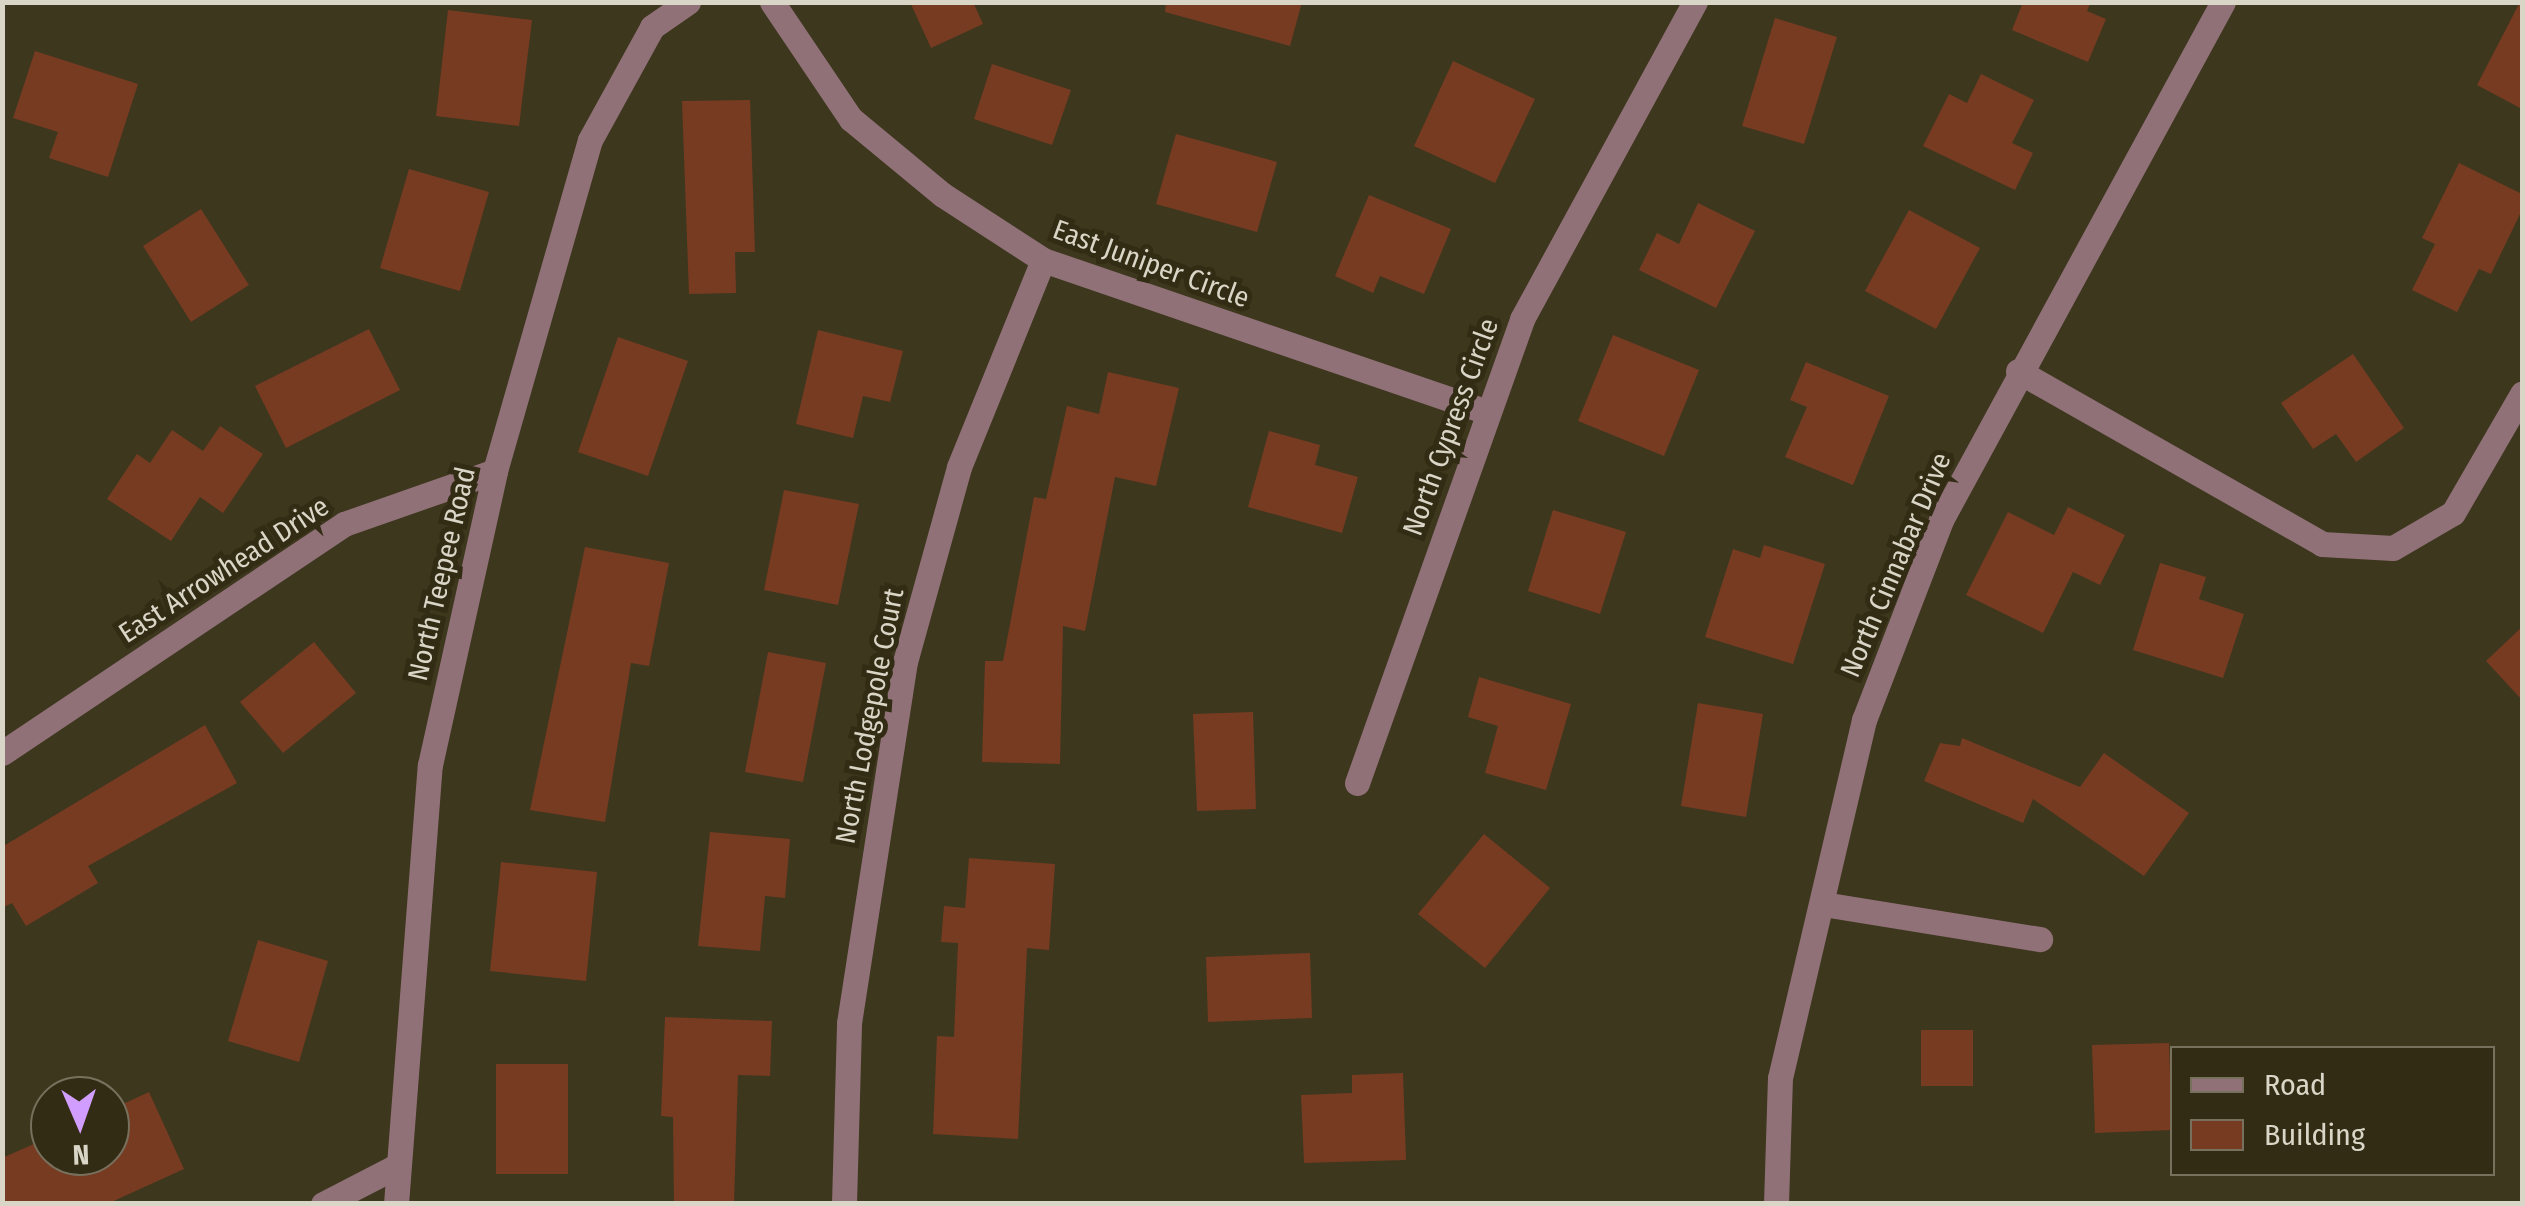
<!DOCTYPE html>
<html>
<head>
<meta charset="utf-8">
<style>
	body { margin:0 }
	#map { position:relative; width:2525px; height:1206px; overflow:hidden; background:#3d371e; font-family:"Fira Sans Condensed",sans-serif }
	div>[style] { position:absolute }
	.building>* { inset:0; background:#773b22 }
	.minor>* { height:25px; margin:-12.5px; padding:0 12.5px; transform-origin:12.5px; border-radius:12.5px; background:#917178 }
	span { translate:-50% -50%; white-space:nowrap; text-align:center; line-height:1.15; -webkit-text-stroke:10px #332c14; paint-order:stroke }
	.street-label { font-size:28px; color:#dad6c7 }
	.frame { position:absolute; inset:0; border:5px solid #dad6c7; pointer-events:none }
	.legend { position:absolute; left:2170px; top:1046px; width:325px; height:130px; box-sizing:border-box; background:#332c14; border:2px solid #76705c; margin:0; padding:12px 18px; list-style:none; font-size:30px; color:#dad6c7 }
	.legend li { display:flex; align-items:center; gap:20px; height:50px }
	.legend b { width:50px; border:2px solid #76705c }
	.north { position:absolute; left:30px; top:1076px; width:100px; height:100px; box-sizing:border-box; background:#332c14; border:2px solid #76705c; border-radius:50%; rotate:178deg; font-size:28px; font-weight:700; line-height:40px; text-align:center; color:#dad6c7 }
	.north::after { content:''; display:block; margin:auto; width:35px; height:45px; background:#d19dfe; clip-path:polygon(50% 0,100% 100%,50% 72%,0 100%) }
</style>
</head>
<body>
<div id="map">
	<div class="building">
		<div style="clip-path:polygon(910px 2px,973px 2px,983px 24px,931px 48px)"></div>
		<div style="clip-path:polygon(1166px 2px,1302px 2px,1290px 46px,1165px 12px)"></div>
		<div style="clip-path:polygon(2023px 2px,2091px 2px,2087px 11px,2106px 19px,2088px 62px,2012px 30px)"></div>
		<div style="clip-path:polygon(2520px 2px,2522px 2px,2522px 109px,2477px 85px)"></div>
		<div style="clip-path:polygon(448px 10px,532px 20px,519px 126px,436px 116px)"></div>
		<div style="clip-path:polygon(1775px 18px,1837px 37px,1804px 144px,1742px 126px)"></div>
		<div style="clip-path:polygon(35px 51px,138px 84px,108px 177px,49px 158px,58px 132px,13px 118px)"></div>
		<div style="clip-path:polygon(1453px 61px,1535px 99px,1495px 183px,1414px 146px)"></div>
		<div style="clip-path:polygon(992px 64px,1071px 90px,1052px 145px,974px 119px)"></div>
		<div style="clip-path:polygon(1981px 74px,2034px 100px,2012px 143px,2033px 153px,2015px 190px,1923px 146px,1949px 94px,1967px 103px)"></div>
		<div style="clip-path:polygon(750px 100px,755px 252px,735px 252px,736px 293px,689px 294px,682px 101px)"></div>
		<div style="clip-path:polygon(1176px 134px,1277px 162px,1257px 232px,1156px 204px)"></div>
		<div style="clip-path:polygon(2459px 163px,2522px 194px,2522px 210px,2491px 274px,2479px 269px,2457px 312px,2412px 290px,2435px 244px,2422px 238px)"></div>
		<div style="clip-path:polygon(409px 169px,489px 192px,460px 291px,380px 268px)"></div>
		<div style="clip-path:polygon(1369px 195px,1451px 229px,1424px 294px,1380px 276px,1373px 293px,1335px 276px)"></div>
		<div style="clip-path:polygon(1698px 203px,1755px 231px,1716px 308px,1639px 270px,1657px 233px,1679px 244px)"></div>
		<div style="clip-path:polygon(201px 209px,249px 285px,191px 322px,143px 246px)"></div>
		<div style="clip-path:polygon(1909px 210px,1980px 248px,1936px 329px,1865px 291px)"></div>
		<div style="clip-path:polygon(369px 329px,400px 390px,286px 448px,255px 386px)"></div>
		<div style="clip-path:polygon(818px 330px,903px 351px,890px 402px,863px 396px,853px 438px,796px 424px)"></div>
		<div style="clip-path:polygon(1613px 335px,1699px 370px,1664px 456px,1578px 421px)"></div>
		<div style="clip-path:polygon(618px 337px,688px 361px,648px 476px,578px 452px)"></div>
		<div style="clip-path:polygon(2353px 354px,2404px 428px,2356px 462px,2336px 434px,2313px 449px,2281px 403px)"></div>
		<div style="clip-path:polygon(1806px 362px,1889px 396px,1853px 485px,1785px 457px,1807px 407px,1790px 400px)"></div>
		<div style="clip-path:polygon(1108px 372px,1179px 388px,1156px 486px,1115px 477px,1085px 631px,1063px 626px,1060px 764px,982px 762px,985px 661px,1003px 661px,1034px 497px,1046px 499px,1067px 406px,1099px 414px)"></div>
		<div style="clip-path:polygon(220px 426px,263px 454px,223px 513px,200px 497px,171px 541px,107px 499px,137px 454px,150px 463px,172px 430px,203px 451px)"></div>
		<div style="clip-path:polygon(1269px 431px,1320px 445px,1315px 465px,1358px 477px,1342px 533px,1248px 507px)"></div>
		<div style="clip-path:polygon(784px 490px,859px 504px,838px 605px,764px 590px)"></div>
		<div style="clip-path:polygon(2068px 507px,2125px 535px,2100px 585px,2073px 572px,2043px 633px,1966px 595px,2008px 512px,2054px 535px)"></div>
		<div style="clip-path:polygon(1553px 510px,1626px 532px,1600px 614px,1528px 591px)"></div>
		<div style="clip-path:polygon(1764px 545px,1825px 564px,1793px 664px,1705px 637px,1733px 549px,1760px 558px)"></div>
		<div style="clip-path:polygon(585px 547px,669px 563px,649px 666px,631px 663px,605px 822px,530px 810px)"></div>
		<div style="clip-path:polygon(2160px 563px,2206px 577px,2199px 599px,2244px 614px,2223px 678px,2133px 650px)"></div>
		<div style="clip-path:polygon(2522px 627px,2522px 700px,2486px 661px)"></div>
		<div style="clip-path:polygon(314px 642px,356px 693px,283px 753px,240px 702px)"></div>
		<div style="clip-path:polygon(768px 652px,826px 663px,803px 782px,745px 772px)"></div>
		<div style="clip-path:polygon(1479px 677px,1571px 704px,1546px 790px,1485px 773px,1498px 726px,1468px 717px)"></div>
		<div style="clip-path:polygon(1698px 703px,1763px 714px,1746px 817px,1681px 806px)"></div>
		<div style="clip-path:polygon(1253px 712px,1256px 809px,1197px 811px,1193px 714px)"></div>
		<div style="clip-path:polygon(205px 725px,237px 783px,88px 866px,98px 883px,26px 926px,12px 903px,2px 908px,2px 847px)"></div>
		<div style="clip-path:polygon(1962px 738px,2080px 787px,2104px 753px,2189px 813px,2144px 876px,2033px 799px,2023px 823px,1924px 781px,1940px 743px,1960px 746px)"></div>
		<div style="clip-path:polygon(710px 832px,790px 839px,785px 898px,765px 896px,760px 951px,698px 946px)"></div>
		<div style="clip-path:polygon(1484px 834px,1550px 888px,1485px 968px,1418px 914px)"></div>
		<div style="clip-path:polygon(969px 858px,1055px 864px,1049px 950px,1027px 948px,1018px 1139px,933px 1134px,937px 1036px,954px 1037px,958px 943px,941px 942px,944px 906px,965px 908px)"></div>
		<div style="clip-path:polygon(501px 862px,597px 872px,586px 981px,490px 971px)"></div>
		<div style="clip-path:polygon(258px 940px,328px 961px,299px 1062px,228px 1041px)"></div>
		<div style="clip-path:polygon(1310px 953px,1312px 1018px,1208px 1022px,1206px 957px)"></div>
		<div style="clip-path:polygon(665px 1017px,772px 1021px,770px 1076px,738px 1075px,734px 1204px,674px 1204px,673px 1117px,661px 1116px)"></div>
		<div style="clip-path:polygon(1921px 1030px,1973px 1030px,1973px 1086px,1921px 1086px)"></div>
		<div style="clip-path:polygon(2169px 1043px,2172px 1130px,2095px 1133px,2092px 1045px)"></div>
		<div style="clip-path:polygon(496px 1064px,568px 1064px,568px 1174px,496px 1174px)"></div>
		<div style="clip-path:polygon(1403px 1073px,1406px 1160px,1304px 1163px,1301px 1095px,1352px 1093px,1352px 1075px)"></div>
		<div style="clip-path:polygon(149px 1092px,184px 1169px,107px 1204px,2px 1204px,2px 1158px,50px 1137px,50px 1156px,110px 1156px,110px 1110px)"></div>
	</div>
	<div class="minor">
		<div style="left:772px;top:2px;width:141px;rotate:56deg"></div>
		<div style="left:851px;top:119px;width:119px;rotate:39.6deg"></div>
		<div style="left:943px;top:195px;width:119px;rotate:33deg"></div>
		<div style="left:1043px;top:260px;width:466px;rotate:18.9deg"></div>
		<div style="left:2018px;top:371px;width:350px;rotate:29.6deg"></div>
		<div style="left:2322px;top:544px;width:71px;rotate:3.2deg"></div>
		<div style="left:2393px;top:548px;width:69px;rotate:-30.3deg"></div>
		<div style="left:2453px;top:513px;width:138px;rotate:-59.9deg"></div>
		<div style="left:2px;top:753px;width:412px;rotate:-33.8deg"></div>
		<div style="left:344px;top:524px;width:160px;rotate:-19.3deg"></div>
		<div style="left:1357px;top:783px;width:492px;rotate:-70.4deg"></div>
		<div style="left:1522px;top:319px;width:361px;rotate:-61.4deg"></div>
		<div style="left:1823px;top:904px;width:220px;rotate:9.2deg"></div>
		<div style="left:323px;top:1204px;width:81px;rotate:-27.2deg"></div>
		<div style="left:396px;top:1204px;width:440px;rotate:-85.6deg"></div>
		<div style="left:430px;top:765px;width:301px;rotate:-77.5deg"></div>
		<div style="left:495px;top:471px;width:344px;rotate:-74deg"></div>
		<div style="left:590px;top:140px;width:129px;rotate:-61.2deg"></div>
		<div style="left:652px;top:27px;width:44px;rotate:-34.8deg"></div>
		<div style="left:844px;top:1204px;width:181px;rotate:-88.4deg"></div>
		<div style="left:849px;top:1023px;width:365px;rotate:-81.2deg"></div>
		<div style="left:905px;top:662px;width:202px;rotate:-74.5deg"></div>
		<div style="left:959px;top:467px;width:223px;rotate:-67.9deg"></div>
		<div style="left:1776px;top:1204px;width:126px;rotate:-88.2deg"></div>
		<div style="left:1780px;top:1078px;width:368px;rotate:-76.8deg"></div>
		<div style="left:1864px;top:720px;width:214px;rotate:-68.9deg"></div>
		<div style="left:1941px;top:520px;width:590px;rotate:-61.44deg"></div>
	</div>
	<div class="street-label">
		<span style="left:1151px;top:264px;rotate:20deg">East Juniper Circle</span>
		<span style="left:1451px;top:427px;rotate:-70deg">North Cypress Circle</span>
		<span style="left:1896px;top:565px;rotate:-67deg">North Cinnabar Drive</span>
		<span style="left:224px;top:570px;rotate:-33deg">East Arrowhead Drive</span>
		<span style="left:442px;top:574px;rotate:-77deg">North Teepee Road</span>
		<span style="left:870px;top:716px;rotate:-79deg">North Lodgepole Court</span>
	</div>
	<div class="frame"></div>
	<ul class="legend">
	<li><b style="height:12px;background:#917178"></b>Road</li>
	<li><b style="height:28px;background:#773b22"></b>Building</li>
	</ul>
	<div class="north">N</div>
</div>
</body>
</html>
